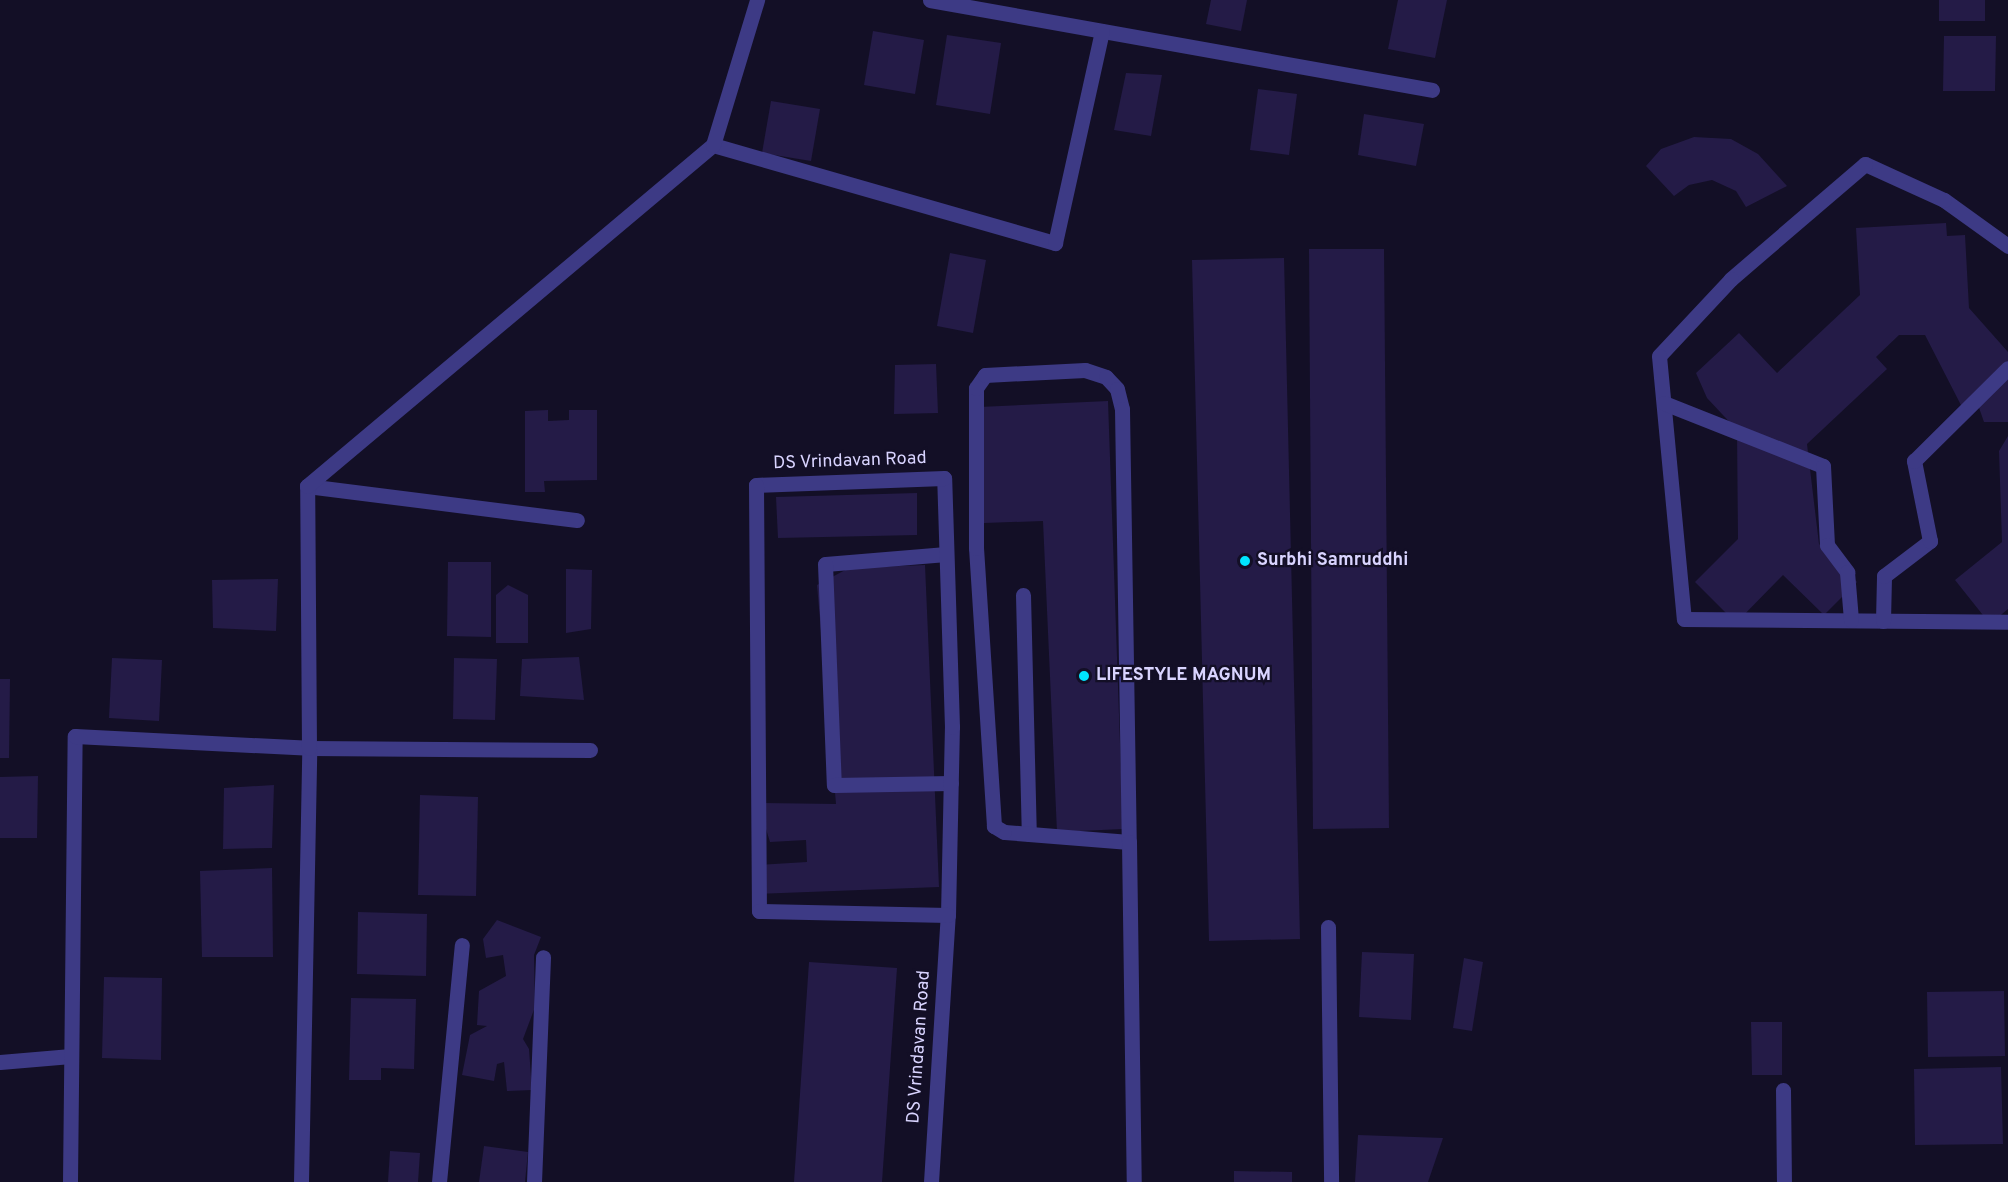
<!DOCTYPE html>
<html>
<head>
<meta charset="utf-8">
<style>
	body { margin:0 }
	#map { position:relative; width:2008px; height:1182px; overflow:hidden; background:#130f26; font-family:Overpass,sans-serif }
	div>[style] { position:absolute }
	.building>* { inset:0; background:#241b47 }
	.minor>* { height:15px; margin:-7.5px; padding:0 7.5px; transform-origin:7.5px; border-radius:7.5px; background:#3d3a85 }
	.dots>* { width:16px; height:16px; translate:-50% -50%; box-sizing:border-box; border:3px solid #130f26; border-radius:50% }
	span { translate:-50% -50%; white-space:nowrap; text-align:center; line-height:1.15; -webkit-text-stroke:4.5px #130f26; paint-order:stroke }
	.street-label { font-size:18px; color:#d9d4ff }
	.poi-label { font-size:18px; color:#d9d4ff; font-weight:700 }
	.left { translate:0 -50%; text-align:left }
</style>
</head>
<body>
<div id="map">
	<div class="building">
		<div style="clip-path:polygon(1211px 0,1247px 0,1241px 31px,1206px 24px)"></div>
		<div style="clip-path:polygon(1398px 0,1447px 0,1435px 58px,1388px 49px)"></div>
		<div style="clip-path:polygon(1939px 0,1985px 0,1985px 21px,1939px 21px)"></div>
		<div style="clip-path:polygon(873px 31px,924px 40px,915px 94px,864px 85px)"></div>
		<div style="clip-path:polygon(947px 35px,1001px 43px,990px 114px,936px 105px)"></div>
		<div style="clip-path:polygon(1944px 36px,1996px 36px,1995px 91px,1943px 91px)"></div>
		<div style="clip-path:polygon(1126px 73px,1162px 75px,1151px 136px,1114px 130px)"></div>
		<div style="clip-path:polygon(1258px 89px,1297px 94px,1289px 155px,1250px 150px)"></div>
		<div style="clip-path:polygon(771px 101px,820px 109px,811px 161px,762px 153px)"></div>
		<div style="clip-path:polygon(1364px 114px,1424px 124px,1416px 166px,1358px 155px)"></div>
		<div style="clip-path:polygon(1694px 137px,1731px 139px,1758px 154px,1787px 186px,1746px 207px,1736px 191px,1712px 180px,1689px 185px,1674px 196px,1646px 166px,1661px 149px)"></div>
		<div style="clip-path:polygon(1946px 223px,1947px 236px,1965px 235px,1969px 308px,2008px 352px,2008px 422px,1984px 422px,1977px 402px,1965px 413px,1925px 335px,1899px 335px,1876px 357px,1887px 369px,1807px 444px,1819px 544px,1857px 582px,1824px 615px,1783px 575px,1736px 623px,1695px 582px,1738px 539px,1737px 430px,1707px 398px,1696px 373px,1739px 333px,1777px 373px,1860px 295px,1856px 228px)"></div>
		<div style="clip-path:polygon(1309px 249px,1384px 249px,1389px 828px,1313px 829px)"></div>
		<div style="clip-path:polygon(950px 253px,986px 260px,973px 333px,937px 326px)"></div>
		<div style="clip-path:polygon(1284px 258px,1300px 939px,1209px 941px,1192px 260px)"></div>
		<div style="clip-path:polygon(936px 364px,938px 413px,894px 414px,895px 365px)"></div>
		<div style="clip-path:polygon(1108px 401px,1123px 829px,1057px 832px,1043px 521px,984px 523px,979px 407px)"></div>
		<div style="clip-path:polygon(548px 410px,548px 421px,569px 420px,569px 410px,597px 410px,597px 480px,544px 481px,545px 492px,525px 492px,525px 411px)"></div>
		<div style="clip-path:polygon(2008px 436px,2008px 609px,1990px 624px,1955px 580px,2002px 542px,1999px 451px)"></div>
		<div style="clip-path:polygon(917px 493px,917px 535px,778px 538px,776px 497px)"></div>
		<div style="clip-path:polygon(448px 562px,491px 562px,491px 637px,447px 636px)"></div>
		<div style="clip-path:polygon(925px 565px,939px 887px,757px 894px,756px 865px,807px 862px,806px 840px,770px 842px,758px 803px,836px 804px,817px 585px,849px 568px)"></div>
		<div style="clip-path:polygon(566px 569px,592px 570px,591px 629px,566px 633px)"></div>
		<div style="clip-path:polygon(278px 579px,276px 631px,213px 628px,212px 580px)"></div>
		<div style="clip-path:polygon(508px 585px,528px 595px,528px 643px,496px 643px,496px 595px)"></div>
		<div style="clip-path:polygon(579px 657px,584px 700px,520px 696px,522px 659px)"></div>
		<div style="clip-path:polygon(112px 658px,162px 660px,159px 721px,109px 718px)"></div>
		<div style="clip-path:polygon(454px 658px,497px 659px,495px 720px,453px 719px)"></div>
		<div style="clip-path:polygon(0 679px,10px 679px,9px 758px,0 758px)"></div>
		<div style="clip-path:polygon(38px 776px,37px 838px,0 838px,0 777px)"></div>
		<div style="clip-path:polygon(274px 785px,272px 848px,223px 849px,224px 788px)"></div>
		<div style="clip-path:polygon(420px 795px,478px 797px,476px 896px,418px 895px)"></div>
		<div style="clip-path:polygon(272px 868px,273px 957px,202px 957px,200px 871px)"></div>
		<div style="clip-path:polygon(358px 912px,427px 914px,426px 976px,357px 974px)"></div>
		<div style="clip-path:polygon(497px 920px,541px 937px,534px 955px,535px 1007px,523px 1039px,529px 1049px,532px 1090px,507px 1091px,504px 1062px,497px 1064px,494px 1081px,462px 1075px,470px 1035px,487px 1026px,477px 1025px,479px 991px,506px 976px,503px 955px,486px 958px,483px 939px)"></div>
		<div style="clip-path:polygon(1362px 952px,1414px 954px,1411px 1020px,1359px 1017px)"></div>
		<div style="clip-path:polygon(1464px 958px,1483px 962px,1472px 1031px,1453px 1028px)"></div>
		<div style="clip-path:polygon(809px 962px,897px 968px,882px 1182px,794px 1182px)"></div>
		<div style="clip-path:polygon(104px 977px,162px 978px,161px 1060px,102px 1058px)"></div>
		<div style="clip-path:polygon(2004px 991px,2005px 1056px,1928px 1057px,1927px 992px)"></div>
		<div style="clip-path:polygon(351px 998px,416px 999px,414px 1069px,381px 1068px,381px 1080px,349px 1080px)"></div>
		<div style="clip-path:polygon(1751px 1022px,1782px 1022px,1782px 1075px,1752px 1075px)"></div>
		<div style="clip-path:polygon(2001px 1067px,2003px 1144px,1915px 1145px,1914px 1069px)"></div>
		<div style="clip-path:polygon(1358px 1135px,1443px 1138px,1428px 1182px,1355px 1182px)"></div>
		<div style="clip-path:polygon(484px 1146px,528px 1152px,525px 1182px,479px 1182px)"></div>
		<div style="clip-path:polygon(390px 1151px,420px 1153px,418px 1182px,388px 1182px)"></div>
		<div style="clip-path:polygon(1234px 1171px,1292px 1172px,1292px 1182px,1234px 1182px)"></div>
	</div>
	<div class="minor">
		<div style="left:930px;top:0;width:510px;rotate:10.16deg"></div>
		<div style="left:713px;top:145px;width:356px;rotate:16deg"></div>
		<div style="left:1055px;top:243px;width:217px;rotate:-77.5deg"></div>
		<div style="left:2008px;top:246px;width:79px;rotate:-144.3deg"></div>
		<div style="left:1944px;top:200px;width:87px;rotate:-155.5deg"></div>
		<div style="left:1865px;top:164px;width:177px;rotate:139.4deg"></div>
		<div style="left:1731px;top:279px;width:105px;rotate:133.1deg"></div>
		<div style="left:1659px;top:356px;width:264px;rotate:84.6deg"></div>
		<div style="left:1684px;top:619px;width:324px;rotate:0.5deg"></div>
		<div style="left:1664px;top:403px;width:171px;rotate:21.6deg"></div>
		<div style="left:1823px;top:466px;width:79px;rotate:87.1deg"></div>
		<div style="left:1827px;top:545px;width:34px;rotate:53deg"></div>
		<div style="left:1847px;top:572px;width:48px;rotate:85.2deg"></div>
		<div style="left:307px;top:486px;width:272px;rotate:7.2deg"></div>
		<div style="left:946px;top:554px;width:121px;rotate:175.3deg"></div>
		<div style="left:825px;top:564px;width:221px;rotate:87.7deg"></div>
		<div style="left:834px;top:785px;width:117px;rotate:-1deg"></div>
		<div style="left:1023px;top:595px;width:239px;rotate:88.6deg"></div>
		<div style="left:1883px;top:621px;width:45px;rotate:-88.7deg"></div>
		<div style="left:1884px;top:576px;width:58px;rotate:-37.3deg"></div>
		<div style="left:1930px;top:541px;width:82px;rotate:-101.3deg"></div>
		<div style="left:1914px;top:461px;width:132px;rotate:-44.7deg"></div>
		<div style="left:1129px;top:842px;width:125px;rotate:-175.4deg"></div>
		<div style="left:1004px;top:832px;width:12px;rotate:-149deg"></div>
		<div style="left:994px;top:826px;width:279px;rotate:-93.7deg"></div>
		<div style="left:976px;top:548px;width:160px;rotate:-90deg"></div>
		<div style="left:976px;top:388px;width:16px;rotate:-55deg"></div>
		<div style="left:985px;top:375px;width:100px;rotate:-2.9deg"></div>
		<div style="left:1085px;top:370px;width:22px;rotate:18deg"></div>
		<div style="left:1106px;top:377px;width:16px;rotate:47deg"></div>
		<div style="left:1117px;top:389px;width:21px;rotate:76deg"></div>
		<div style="left:1122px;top:409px;width:433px;rotate:89.1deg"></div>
		<div style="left:1129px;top:842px;width:340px;rotate:89.2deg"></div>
		<div style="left:1328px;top:927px;width:255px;rotate:89.3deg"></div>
		<div style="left:0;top:1062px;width:71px;rotate:-4.8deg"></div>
		<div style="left:1783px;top:1090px;width:92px;rotate:89.4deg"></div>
		<div style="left:70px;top:1182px;width:446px;rotate:-89.4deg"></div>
		<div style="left:75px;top:736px;width:234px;rotate:2.9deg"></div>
		<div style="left:309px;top:748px;width:281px;rotate:0.4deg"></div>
		<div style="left:301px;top:1182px;width:434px;rotate:-88.9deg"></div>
		<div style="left:309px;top:748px;width:262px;rotate:-90.4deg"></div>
		<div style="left:307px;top:486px;width:530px;rotate:-40.03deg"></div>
		<div style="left:713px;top:145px;width:152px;rotate:-73.1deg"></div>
		<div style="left:439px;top:1182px;width:238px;rotate:-84.5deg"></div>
		<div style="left:534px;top:1182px;width:225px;rotate:-87.7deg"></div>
		<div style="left:931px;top:1182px;width:268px;rotate:-86.4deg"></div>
		<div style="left:948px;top:915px;width:188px;rotate:-88.8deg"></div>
		<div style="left:952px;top:727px;width:249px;rotate:-91.8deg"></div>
		<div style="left:944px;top:478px;width:188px;rotate:177.9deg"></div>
		<div style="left:756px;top:485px;width:426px;rotate:89.6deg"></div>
		<div style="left:759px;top:911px;width:189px;rotate:1.2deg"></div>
	</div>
	<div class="dots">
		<div style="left:1245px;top:561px;background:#00e5ff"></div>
		<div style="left:1084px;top:676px;background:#00e5ff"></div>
	</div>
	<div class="street-label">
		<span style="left:850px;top:462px;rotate:-2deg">DS Vrindavan Road</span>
		<span style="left:920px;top:1047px;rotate:-86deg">DS Vrindavan Road</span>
	</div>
	<div class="poi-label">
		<span class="left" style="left:1257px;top:561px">Surbhi Samruddhi</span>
		<span class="left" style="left:1096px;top:676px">LIFESTYLE MAGNUM</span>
	</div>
</div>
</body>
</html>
